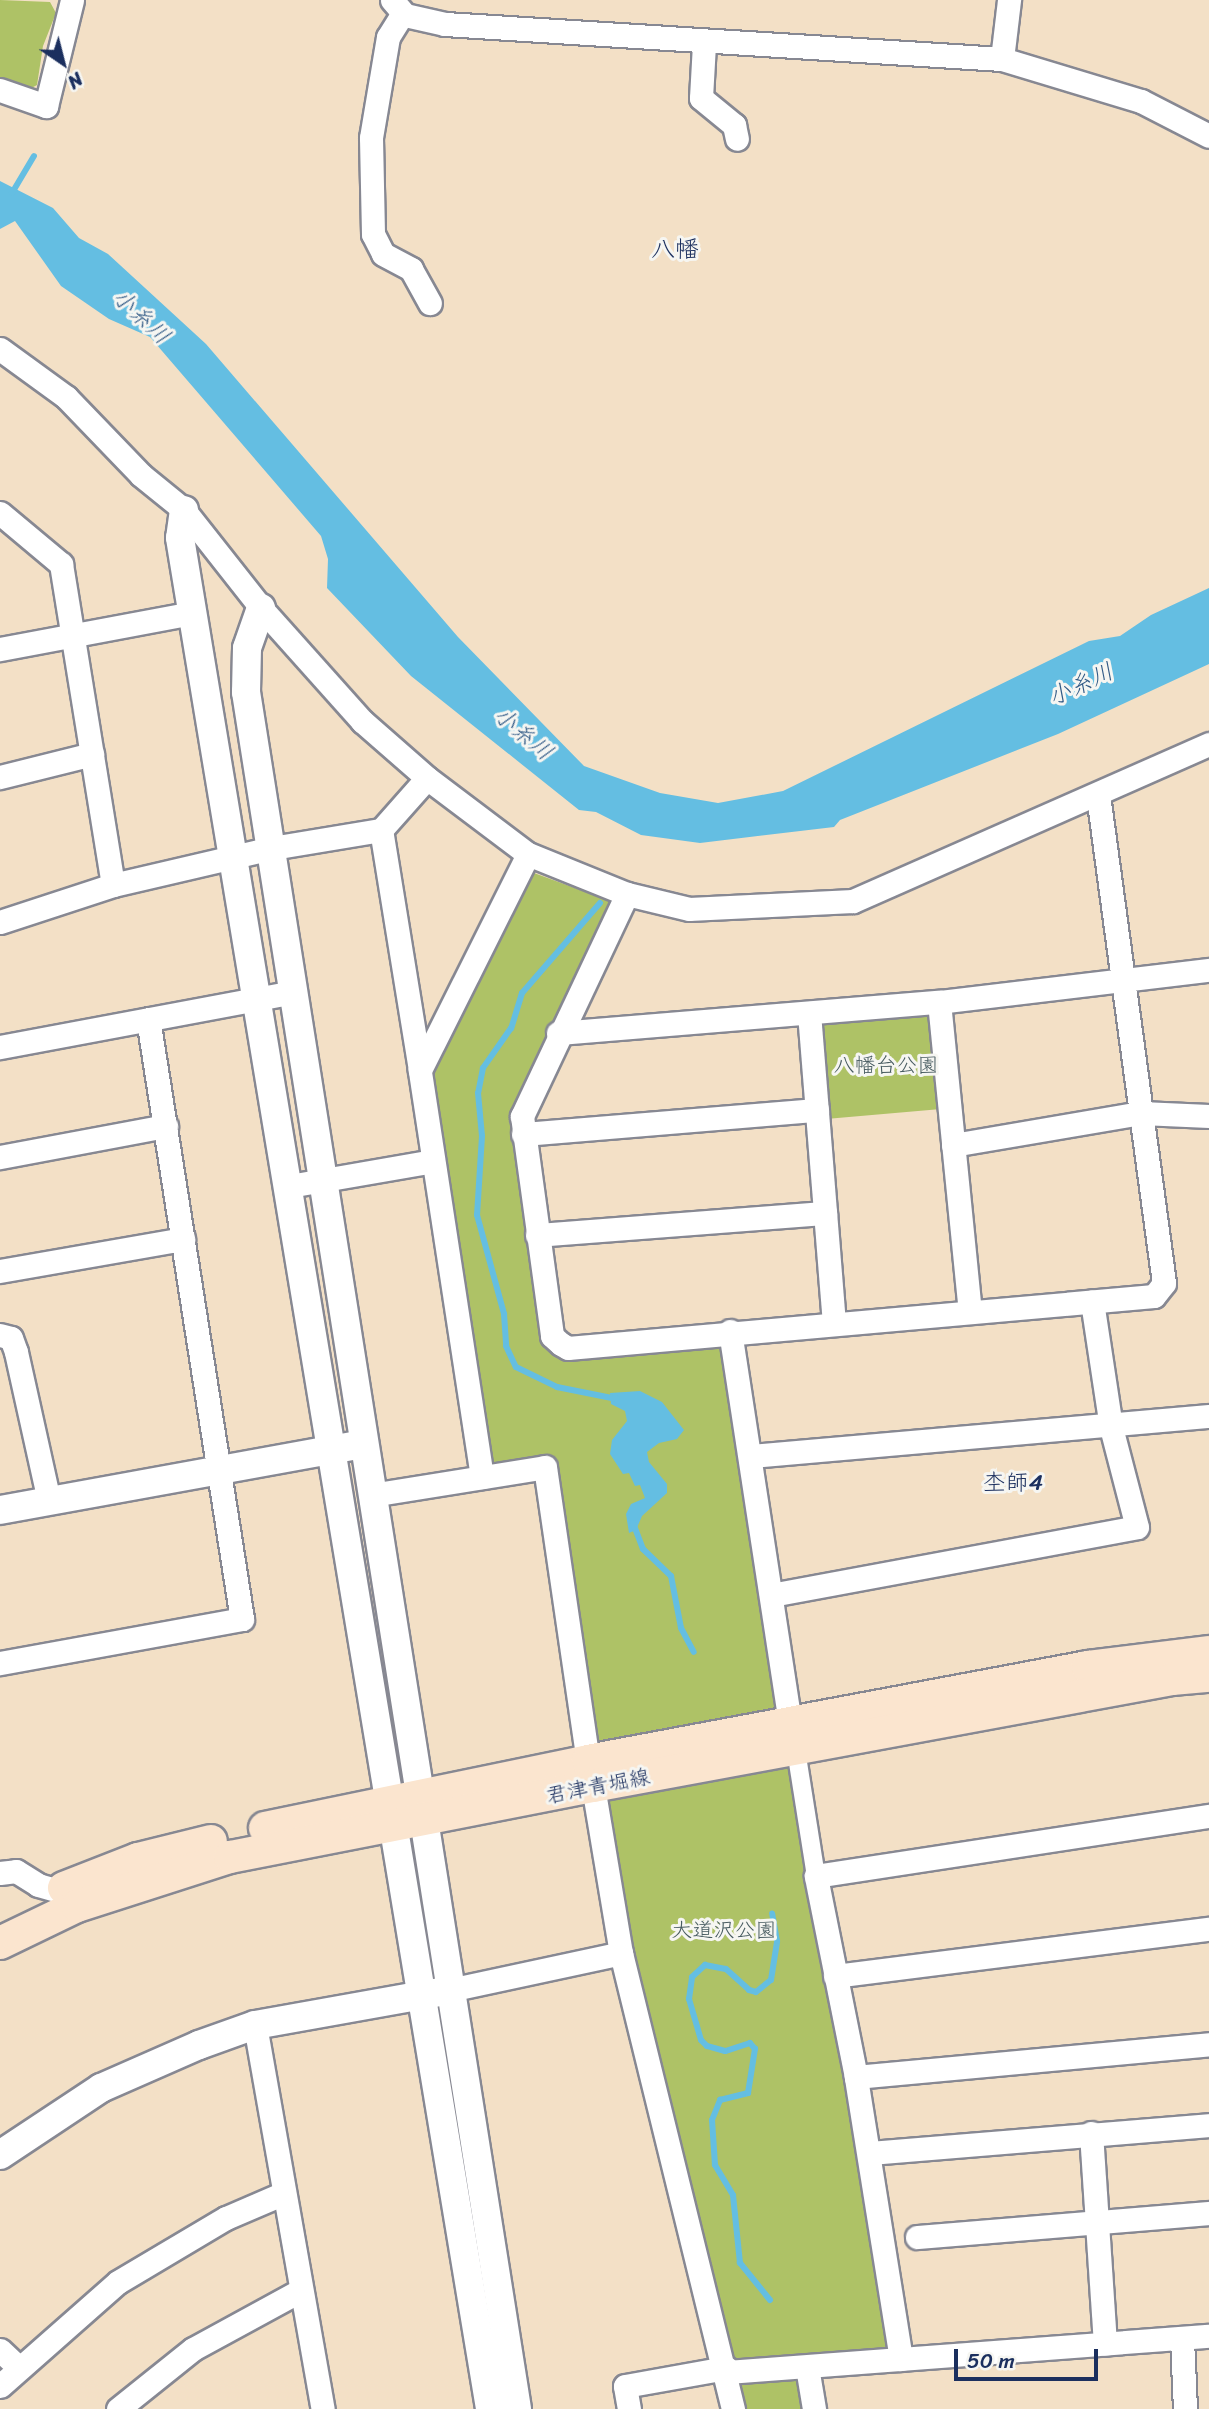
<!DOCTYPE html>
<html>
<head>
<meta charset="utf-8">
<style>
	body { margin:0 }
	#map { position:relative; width:1209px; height:2409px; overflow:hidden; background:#f3e0c6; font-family:Sriracha,"Klee One",sans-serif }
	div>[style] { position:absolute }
	.green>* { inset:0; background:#aec266 }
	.water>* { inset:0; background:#64bee2 }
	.stream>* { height:6px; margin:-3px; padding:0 3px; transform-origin:3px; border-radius:3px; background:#64bee2 }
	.roads { filter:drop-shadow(2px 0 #878892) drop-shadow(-2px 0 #878892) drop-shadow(0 2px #878892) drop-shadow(0 -2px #878892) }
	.pedestrian>* { height:18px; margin:-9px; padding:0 9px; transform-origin:9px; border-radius:9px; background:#fff }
	.minor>* { height:23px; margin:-11.5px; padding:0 11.5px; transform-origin:11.5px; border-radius:11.5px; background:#fff }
	.tertiary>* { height:28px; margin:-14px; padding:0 14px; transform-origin:14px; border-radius:14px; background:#fff }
	.secondary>* { height:32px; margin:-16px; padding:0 16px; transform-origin:16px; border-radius:16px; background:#fbe5cf }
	span { translate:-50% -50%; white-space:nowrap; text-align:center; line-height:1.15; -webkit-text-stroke:6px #f6f6f2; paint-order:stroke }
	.park-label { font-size:21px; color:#475b60 }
	.street-label { font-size:21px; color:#1b2f5e }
	.water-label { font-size:23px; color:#315a86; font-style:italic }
	.neighbourhood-label { font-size:23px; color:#1b2f5e }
	.quarter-label { font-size:24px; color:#1b2f5e }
	.north { position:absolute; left:28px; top:28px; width:70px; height:70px; -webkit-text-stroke:5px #f6f6f2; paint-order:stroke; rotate:145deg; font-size:19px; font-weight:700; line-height:28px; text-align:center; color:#1b2f5e }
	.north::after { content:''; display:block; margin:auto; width:24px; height:32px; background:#1b2f5e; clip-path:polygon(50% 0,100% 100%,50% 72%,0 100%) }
	.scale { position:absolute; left:954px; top:2349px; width:144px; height:32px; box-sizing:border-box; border:4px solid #1b2f5e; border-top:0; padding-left:9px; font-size:21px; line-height:24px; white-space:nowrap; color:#1b2f5e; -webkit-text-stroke:5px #f6f6f2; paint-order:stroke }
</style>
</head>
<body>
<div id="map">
	<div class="green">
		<div style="clip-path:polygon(0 0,50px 2px,56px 13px,43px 46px,37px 85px,24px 92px,0 82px)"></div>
		<div style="clip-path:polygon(534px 873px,613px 902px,515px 1115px,549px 1344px,716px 1340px,724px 1349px,893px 2343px,887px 2349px,804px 2360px,811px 2409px,741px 2409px,628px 1952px,552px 1463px,487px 1462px,431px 1076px,527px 874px)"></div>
		<div style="clip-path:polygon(927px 1013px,934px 1018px,941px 1109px,826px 1119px,818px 1026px,823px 1021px)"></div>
	</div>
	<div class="water">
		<div style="clip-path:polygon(0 181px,53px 208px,79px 238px,108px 254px,206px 344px,458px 637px,584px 766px,660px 793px,718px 803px,783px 791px,1089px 641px,1120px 636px,1151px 615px,1209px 588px,1209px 664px,1058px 734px,840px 820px,834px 827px,700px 843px,641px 835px,596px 812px,579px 810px,411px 676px,327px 588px,328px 559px,321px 536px,150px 337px,109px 319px,61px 286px,15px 221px,0 229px)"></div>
		<div style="clip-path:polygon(640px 1391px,662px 1402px,684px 1430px,677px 1439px,659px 1443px,647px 1452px,649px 1462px,667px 1484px,667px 1493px,642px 1516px,636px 1530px,629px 1533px,626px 1514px,631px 1504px,645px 1498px,640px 1485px,635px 1486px,629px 1473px,623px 1474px,610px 1454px,612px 1440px,627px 1421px,625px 1411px,611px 1404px,610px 1393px)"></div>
	</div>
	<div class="stream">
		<div style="left:12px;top:193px;width:43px;rotate:-59.3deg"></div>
		<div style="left:600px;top:903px;width:119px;rotate:130.9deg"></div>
		<div style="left:522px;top:993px;width:37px;rotate:107deg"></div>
		<div style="left:511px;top:1028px;width:49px;rotate:125deg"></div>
		<div style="left:483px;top:1068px;width:25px;rotate:101deg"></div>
		<div style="left:478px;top:1093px;width:43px;rotate:84.7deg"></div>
		<div style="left:482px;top:1136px;width:79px;rotate:93.6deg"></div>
		<div style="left:477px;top:1215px;width:103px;rotate:74.7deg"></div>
		<div style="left:504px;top:1314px;width:32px;rotate:86deg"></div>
		<div style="left:506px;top:1346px;width:23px;rotate:65deg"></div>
		<div style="left:516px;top:1367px;width:46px;rotate:26deg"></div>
		<div style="left:557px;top:1387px;width:61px;rotate:11.3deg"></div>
		<div style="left:633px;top:1523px;width:28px;rotate:69deg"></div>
		<div style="left:643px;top:1549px;width:39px;rotate:44deg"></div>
		<div style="left:671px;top:1576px;width:53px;rotate:79.1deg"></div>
		<div style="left:681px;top:1628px;width:27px;rotate:62deg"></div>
		<div style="left:770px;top:2300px;width:48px;rotate:-129deg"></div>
		<div style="left:740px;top:2263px;width:68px;rotate:-95.9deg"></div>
		<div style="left:733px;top:2195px;width:35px;rotate:-121deg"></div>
		<div style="left:715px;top:2165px;width:45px;rotate:-93.8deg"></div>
		<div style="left:712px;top:2120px;width:22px;rotate:-68deg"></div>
		<div style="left:720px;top:2100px;width:29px;rotate:-14deg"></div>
		<div style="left:748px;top:2093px;width:45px;rotate:-81deg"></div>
		<div style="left:755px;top:2049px;width:8px;rotate:-130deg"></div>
		<div style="left:750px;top:2043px;width:26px;rotate:162deg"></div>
		<div style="left:725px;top:2051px;width:19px;rotate:-164deg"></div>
		<div style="left:707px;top:2046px;width:8px;rotate:-135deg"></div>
		<div style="left:701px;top:2040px;width:43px;rotate:-106.3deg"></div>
		<div style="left:689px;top:1999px;width:22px;rotate:-82deg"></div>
		<div style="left:692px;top:1977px;width:18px;rotate:-43deg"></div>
		<div style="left:705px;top:1965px;width:21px;rotate:11deg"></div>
		<div style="left:726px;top:1969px;width:31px;rotate:42deg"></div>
		<div style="left:749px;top:1990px;width:7px;rotate:16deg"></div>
		<div style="left:756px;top:1992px;width:19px;rotate:-39deg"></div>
		<div style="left:771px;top:1980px;width:39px;rotate:-81deg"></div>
		<div style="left:777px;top:1941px;width:28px;rotate:-100deg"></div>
	</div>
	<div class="roads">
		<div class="pedestrian">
			<div style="left:796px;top:1750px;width:128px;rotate:81deg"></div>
		</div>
		<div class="minor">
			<div style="left:392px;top:0;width:20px;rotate:49deg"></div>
			<div style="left:405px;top:15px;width:41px;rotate:12.7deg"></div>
			<div style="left:445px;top:24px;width:558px;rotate:3.6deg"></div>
			<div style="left:1002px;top:59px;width:145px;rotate:16.8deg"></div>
			<div style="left:1141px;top:101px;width:76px;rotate:27.2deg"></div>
			<div style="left:403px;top:13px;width:28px;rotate:122deg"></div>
			<div style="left:388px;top:37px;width:102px;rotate:99.6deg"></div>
			<div style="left:371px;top:138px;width:96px;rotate:88.8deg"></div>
			<div style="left:373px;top:234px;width:22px;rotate:63deg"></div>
			<div style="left:383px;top:254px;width:32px;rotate:28deg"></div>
			<div style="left:411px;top:269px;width:39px;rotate:61deg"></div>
			<div style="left:704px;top:44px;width:54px;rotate:93.2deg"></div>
			<div style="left:701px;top:98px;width:43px;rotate:39.3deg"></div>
			<div style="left:734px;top:125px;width:14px;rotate:78deg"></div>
			<div style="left:1002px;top:59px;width:59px;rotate:-83.2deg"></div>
			<div style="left:0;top:90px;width:49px;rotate:19.2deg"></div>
			<div style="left:46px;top:106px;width:109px;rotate:-76.2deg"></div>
			<div style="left:0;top:349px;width:82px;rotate:36deg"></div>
			<div style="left:66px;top:397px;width:108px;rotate:46.1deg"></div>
			<div style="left:141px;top:475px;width:55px;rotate:39.1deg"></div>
			<div style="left:184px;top:510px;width:125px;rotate:51.8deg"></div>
			<div style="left:261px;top:608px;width:152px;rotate:48.2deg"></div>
			<div style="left:362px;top:721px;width:86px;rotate:41.2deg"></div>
			<div style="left:427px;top:778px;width:126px;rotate:37deg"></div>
			<div style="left:528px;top:854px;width:107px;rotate:22deg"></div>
			<div style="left:627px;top:894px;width:64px;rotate:13.6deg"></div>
			<div style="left:689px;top:909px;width:164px;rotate:-2.8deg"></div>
			<div style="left:853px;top:901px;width:389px;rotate:-23.8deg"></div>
			<div style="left:0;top:513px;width:80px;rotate:39.9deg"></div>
			<div style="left:61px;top:564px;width:325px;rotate:80.8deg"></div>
			<div style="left:0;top:649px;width:195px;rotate:-10.6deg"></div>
			<div style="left:0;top:777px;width:95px;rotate:-14deg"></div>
			<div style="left:627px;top:894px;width:246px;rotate:115.3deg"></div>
			<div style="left:522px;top:1116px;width:222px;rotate:82.2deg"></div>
			<div style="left:552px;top:1336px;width:12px;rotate:42deg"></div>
			<div style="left:561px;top:1344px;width:8px;rotate:30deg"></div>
			<div style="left:568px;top:1348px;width:588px;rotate:-5.07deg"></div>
			<div style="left:1154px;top:1296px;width:16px;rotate:-52deg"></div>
			<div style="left:1164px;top:1283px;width:493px;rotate:-97.7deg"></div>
			<div style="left:0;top:922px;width:119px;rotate:-18.1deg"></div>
			<div style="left:113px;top:885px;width:163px;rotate:-13.1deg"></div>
			<div style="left:272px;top:848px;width:110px;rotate:-9.4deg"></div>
			<div style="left:939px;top:1002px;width:311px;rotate:84.3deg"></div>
			<div style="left:809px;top:1013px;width:309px;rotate:85.4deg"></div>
			<div style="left:558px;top:1033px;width:382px;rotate:-4.7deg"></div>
			<div style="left:939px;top:1002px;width:272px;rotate:-6.8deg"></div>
			<div style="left:0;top:1047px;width:299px;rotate:-10.6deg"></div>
			<div style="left:420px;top:1070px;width:243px;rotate:-99.2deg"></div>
			<div style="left:381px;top:830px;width:69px;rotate:-48.5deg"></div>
			<div style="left:523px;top:1134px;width:295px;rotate:-4.7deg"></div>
			<div style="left:953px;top:1145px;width:191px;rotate:-9.7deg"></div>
			<div style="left:1141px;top:1113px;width:68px;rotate:2.5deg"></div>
			<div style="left:0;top:1157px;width:169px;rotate:-10.6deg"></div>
			<div style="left:289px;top:1186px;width:146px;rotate:-9.8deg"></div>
			<div style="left:537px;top:1235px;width:289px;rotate:-4.4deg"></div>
			<div style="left:0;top:1271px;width:186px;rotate:-9.9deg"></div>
			<div style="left:730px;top:1331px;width:397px;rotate:81.3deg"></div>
			<div style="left:0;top:1335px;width:11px;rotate:15deg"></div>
			<div style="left:11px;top:1338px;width:15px;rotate:70deg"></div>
			<div style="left:16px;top:1352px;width:153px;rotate:77.5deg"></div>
			<div style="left:751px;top:1456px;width:460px;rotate:-5deg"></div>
			<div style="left:482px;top:1477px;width:412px;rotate:-98.7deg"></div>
			<div style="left:420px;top:1070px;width:241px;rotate:-63.4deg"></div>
			<div style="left:371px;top:1495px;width:176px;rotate:-9.1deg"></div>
			<div style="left:545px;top:1467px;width:297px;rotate:81.7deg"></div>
			<div style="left:771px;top:1595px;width:372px;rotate:-10.5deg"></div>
			<div style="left:1137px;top:1527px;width:103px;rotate:-104.6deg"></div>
			<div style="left:1111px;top:1427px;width:127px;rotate:-98.6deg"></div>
			<div style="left:0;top:1663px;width:246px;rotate:-10.3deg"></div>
			<div style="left:242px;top:1619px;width:607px;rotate:-98.9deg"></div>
			<div style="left:593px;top:1786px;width:169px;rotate:80.5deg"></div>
			<div style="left:621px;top:1953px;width:470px;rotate:76.2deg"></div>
			<div style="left:0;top:1873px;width:16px;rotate:-7deg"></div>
			<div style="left:16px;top:1871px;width:26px;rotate:32deg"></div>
			<div style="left:38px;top:1885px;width:22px;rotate:16deg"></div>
			<div style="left:835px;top:1976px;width:377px;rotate:-7.2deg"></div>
			<div style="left:449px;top:1990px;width:176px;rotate:-12.1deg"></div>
			<div style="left:255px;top:2025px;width:390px;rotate:80deg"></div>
			<div style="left:856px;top:2077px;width:355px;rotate:-5.3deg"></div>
			<div style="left:1091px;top:2133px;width:211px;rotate:86.2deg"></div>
			<div style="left:869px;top:2153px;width:341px;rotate:-4.7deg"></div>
			<div style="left:917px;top:2237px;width:293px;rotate:-4.7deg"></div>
			<div style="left:1182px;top:2338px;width:71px;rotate:87.6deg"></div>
			<div style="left:0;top:2350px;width:25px;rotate:43deg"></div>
			<div style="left:901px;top:2359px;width:286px;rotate:-99.1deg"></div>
			<div style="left:856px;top:2077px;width:205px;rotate:-101.3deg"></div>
			<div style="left:816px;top:1876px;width:398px;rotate:-8.7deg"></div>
			<div style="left:807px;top:2367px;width:43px;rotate:80.5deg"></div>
			<div style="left:727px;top:2372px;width:483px;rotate:-4.3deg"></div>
			<div style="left:0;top:2386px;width:157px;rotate:-41.4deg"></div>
			<div style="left:118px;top:2282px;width:126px;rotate:-30.7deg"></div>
			<div style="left:226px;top:2218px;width:63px;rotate:-23.3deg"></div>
			<div style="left:118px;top:2409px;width:96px;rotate:-38.7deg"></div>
			<div style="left:193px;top:2349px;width:123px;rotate:-28.6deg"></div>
			<div style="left:629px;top:2409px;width:23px;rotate:-100deg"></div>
			<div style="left:625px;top:2386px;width:103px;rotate:-10.1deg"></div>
		</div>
		<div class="tertiary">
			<div style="left:184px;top:510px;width:28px;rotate:98deg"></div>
			<div style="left:180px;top:538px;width:1897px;rotate:80.59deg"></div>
			<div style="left:261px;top:608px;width:42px;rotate:109.3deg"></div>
			<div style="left:247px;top:648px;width:44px;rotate:91.3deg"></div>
			<div style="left:246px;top:692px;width:1738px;rotate:81.03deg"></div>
			<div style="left:0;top:1510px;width:358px;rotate:-10.3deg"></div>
			<div style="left:0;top:2155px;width:121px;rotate:-33.6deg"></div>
			<div style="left:101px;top:2088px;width:107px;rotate:-23.7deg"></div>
			<div style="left:199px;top:2045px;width:59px;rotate:-19.7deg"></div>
			<div style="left:255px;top:2025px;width:188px;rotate:-10.1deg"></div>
		</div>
		<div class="secondary">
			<div style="left:265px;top:1828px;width:330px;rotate:-11.7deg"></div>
			<div style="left:588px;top:1761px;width:509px;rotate:-10.65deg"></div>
			<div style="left:1088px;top:1667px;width:122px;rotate:-7.1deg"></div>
			<div style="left:64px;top:1888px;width:79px;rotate:-21.4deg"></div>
			<div style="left:138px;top:1859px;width:75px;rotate:-13.9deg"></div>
			<div style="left:0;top:1943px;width:85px;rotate:-25.7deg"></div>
			<div style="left:77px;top:1906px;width:161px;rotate:-17.8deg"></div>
			<div style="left:230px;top:1857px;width:370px;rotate:-11.1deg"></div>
			<div style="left:593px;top:1786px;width:589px;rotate:-10.47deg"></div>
			<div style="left:1172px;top:1679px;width:37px;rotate:-5deg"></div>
		</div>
	</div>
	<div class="park-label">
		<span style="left:886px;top:1065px">八幡台公園</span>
		<span style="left:724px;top:1930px">大道沢公園</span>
	</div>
	<div class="street-label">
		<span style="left:598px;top:1786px;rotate:-11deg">君津青堀線</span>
	</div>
	<div class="water-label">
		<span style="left:141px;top:317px;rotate:43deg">小糸川</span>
		<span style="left:1081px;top:685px;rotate:-25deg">小糸川</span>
		<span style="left:523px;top:734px;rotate:40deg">小糸川</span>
	</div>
	<div class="neighbourhood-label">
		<span style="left:1013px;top:1483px">杢師4</span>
	</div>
	<div class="quarter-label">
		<span style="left:675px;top:250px">八幡</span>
	</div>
	<div class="north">N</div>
	<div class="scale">50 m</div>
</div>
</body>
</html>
